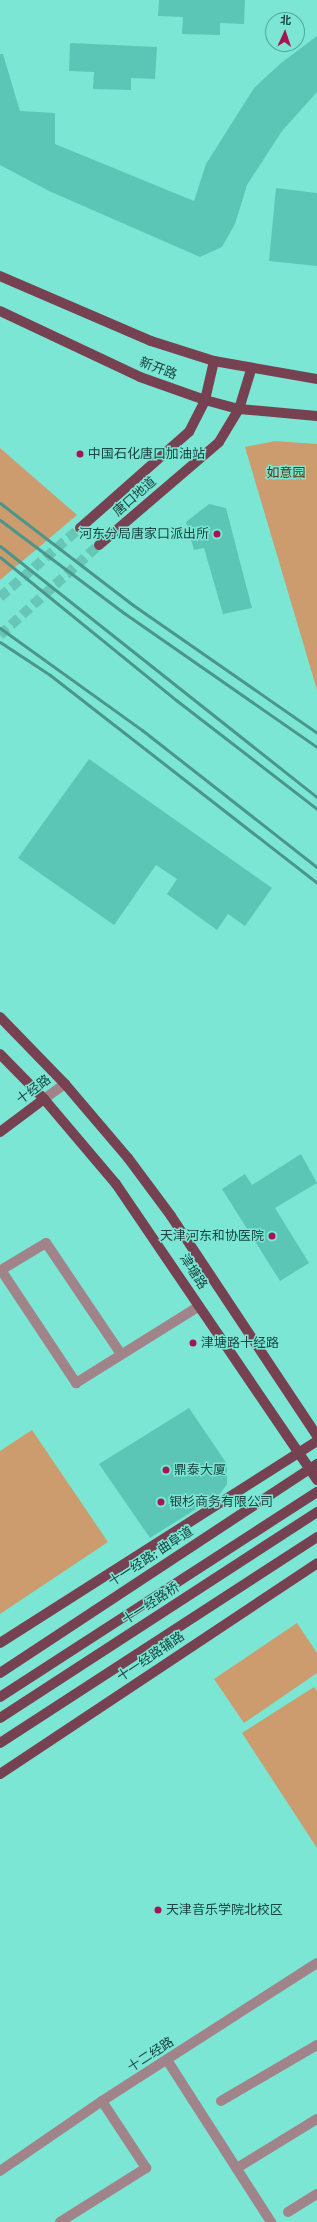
<!DOCTYPE html>
<html>
<head>
<meta charset="utf-8">
<style>
	body { margin:0 }
	#map { position:relative; width:317px; height:2222px; overflow:hidden; background:#7ce6d5; font-family:Rubik,"Noto Sans SC",sans-serif }
	div>[style] { position:absolute }
	.green>* { inset:0; background:#cc9b6e }
	.building>* { inset:0; background:#5bc6b6 }
	.major-tunnel>* { height:10px; margin-top:-5px; transform-origin:0; background:repeating-linear-gradient(90deg,#68c6b7 0 10px,transparent 0 15px) }
	.minor>* { height:10px; margin:-5px; padding:0 5px; transform-origin:5px; border-radius:5px; background:#a1838a }
	.major>* { height:10px; margin:-5px; padding:0 5px; transform-origin:5px; border-radius:5px; background:#764251 }
	.rail>* { height:3px; margin:-1.5px; padding:0 1.5px; transform-origin:1.5px; border-radius:1.5px; background:#4a968a }
	.major-bridge>* { height:10px; margin:-5px; padding:0 5px; transform-origin:5px; border-radius:5px; background:#764251 }
	.dots>* { width:11px; height:11px; translate:-50% -50%; box-sizing:border-box; border:2px solid #7ce6d5; border-radius:50% }
	span { translate:-50% -50%; white-space:nowrap; text-align:center; line-height:1.15; -webkit-text-stroke:3px #7ce6d5; paint-order:stroke }
	.street-label { font-size:13px; color:#18453f }
	.poi-label { font-size:13px; color:#18453f }
	.left { translate:0 -50%; text-align:left }
	.right { translate:-100% -50%; text-align:right }
	.park-label { font-size:13px; color:#54320e }
	.north { position:absolute; left:265px; top:12px; width:40px; height:40px; box-sizing:border-box; background:#7ce6d5; border:1px solid #54a699; border-radius:50%; rotate:3deg; font-size:11px; font-weight:700; line-height:16px; text-align:center; color:#18453f }
	.north::after { content:''; display:block; margin:auto; width:14px; height:18px; background:#a51453; clip-path:polygon(50% 0,100% 100%,50% 72%,0 100%) }
</style>
</head>
<body>
<div id="map">
	<div class="green">
		<div style="clip-path:polygon(275px 441px,317px 444px,317px 690px,245px 447px)"></div>
		<div style="clip-path:polygon(0 448px,77px 515px,0 580px)"></div>
		<div style="clip-path:polygon(32px 1430px,108px 1542px,0 1614px,0 1451px)"></div>
		<div style="clip-path:polygon(297px 1623px,317px 1653px,317px 1673px,244px 1723px,214px 1679px)"></div>
		<div style="clip-path:polygon(314px 1687px,317px 1691px,317px 1848px,242px 1733px)"></div>
	</div>
	<div class="building">
		<div style="clip-path:polygon(159px 0,245px 0,244px 24px,220px 23px,220px 35px,182px 34px,183px 17px,158px 16px)"></div>
		<div style="clip-path:polygon(317px 36px,317px 92px,282px 131px,247px 185px,235px 224px,222px 247px,200px 257px,49px 191px,0 165px,0 54px,3px 54px,20px 111px,55px 113px,55px 144px,194px 201px,206px 164px,254px 88px,281px 63px)"></div>
		<div style="clip-path:polygon(70px 43px,157px 47px,155px 79px,131px 78px,131px 90px,93px 89px,94px 72px,69px 71px)"></div>
		<div style="clip-path:polygon(276px 188px,317px 193px,317px 266px,269px 261px)"></div>
		<div style="clip-path:polygon(209px 504px,226px 508px,252px 608px,223px 614px,204px 548px,194px 550px,186px 522px)"></div>
		<div style="clip-path:polygon(89px 759px,272px 888px,245px 926px,228px 914px,217px 930px,167px 894px,177px 879px,156px 865px,114px 925px,18px 858px)"></div>
		<div style="clip-path:polygon(301px 1154px,317px 1183px,275px 1208px,309px 1263px,280px 1281px,222px 1189px,245px 1174px,252px 1185px)"></div>
		<div style="clip-path:polygon(189px 1408px,227px 1464px,227px 1484px,220px 1494px,150px 1538px,99px 1464px)"></div>
	</div>
	<div class="major-tunnel">
		<div style="left:0;top:597px;width:106px;rotate:-40.8deg"></div>
		<div style="left:0;top:635px;width:134px;rotate:-42.3deg"></div>
	</div>
	<div class="minor">
		<div style="left:44px;top:1099px;width:26px;rotate:-36deg"></div>
		<div style="left:121px;top:1354px;width:134px;rotate:-124deg"></div>
		<div style="left:46px;top:1243px;width:52px;rotate:149deg"></div>
		<div style="left:1px;top:1270px;width:136px;rotate:56.4deg"></div>
		<div style="left:76px;top:1383px;width:145px;rotate:-32deg"></div>
		<div style="left:167px;top:2060px;width:193px;rotate:57.3deg"></div>
		<div style="left:221px;top:2101px;width:111px;rotate:-30.3deg"></div>
		<div style="left:237px;top:2168px;width:94px;rotate:-31.5deg"></div>
		<div style="left:0;top:2171px;width:124px;rotate:-34.5deg"></div>
		<div style="left:102px;top:2101px;width:255px;rotate:-32.7deg"></div>
		<div style="left:288px;top:2212px;width:34px;rotate:-32deg"></div>
		<div style="left:60px;top:2222px;width:102px;rotate:-32.1deg"></div>
		<div style="left:146px;top:2168px;width:80px;rotate:-123.3deg"></div>
	</div>
	<div class="major">
		<div style="left:0;top:276px;width:164px;rotate:23.3deg"></div>
		<div style="left:151px;top:341px;width:66px;rotate:17.6deg"></div>
		<div style="left:214px;top:361px;width:105px;rotate:9.9deg"></div>
		<div style="left:0;top:311px;width:155px;rotate:25.2deg"></div>
		<div style="left:140px;top:377px;width:69px;rotate:19.5deg"></div>
		<div style="left:205px;top:400px;width:35px;rotate:15deg"></div>
		<div style="left:239px;top:409px;width:78px;rotate:5.1deg"></div>
		<div style="left:80px;top:528px;width:145px;rotate:-41.4deg"></div>
		<div style="left:189px;top:432px;width:36px;rotate:-63deg"></div>
		<div style="left:205px;top:400px;width:40px;rotate:-77deg"></div>
		<div style="left:99px;top:545px;width:158px;rotate:-40.6deg"></div>
		<div style="left:219px;top:442px;width:39px;rotate:-59deg"></div>
		<div style="left:239px;top:409px;width:41px;rotate:-72.9deg"></div>
		<div style="left:0;top:1017px;width:93px;rotate:45.9deg"></div>
		<div style="left:65px;top:1084px;width:97px;rotate:49.6deg"></div>
		<div style="left:128px;top:1158px;width:72px;rotate:53.4deg"></div>
		<div style="left:171px;top:1216px;width:264px;rotate:56.4deg"></div>
		<div style="left:0;top:1054px;width:63px;rotate:45.6deg"></div>
		<div style="left:44px;top:1099px;width:111px;rotate:49.7deg"></div>
		<div style="left:116px;top:1184px;width:358px;rotate:55.8deg"></div>
		<div style="left:0;top:1132px;width:55px;rotate:-36.9deg"></div>
		<div style="left:0;top:1643px;width:376px;rotate:-32.5deg"></div>
		<div style="left:0;top:1697px;width:378px;rotate:-32.9deg"></div>
		<div style="left:0;top:1718px;width:378px;rotate:-33deg"></div>
		<div style="left:0;top:1743px;width:378px;rotate:-33deg"></div>
		<div style="left:0;top:1774px;width:381px;rotate:-33.6deg"></div>
	</div>
	<div class="rail">
		<div style="left:0;top:503px;width:168px;rotate:37.5deg"></div>
		<div style="left:133px;top:605px;width:224px;rotate:34.8deg"></div>
		<div style="left:0;top:520px;width:155px;rotate:36.9deg"></div>
		<div style="left:124px;top:613px;width:235px;rotate:34.8deg"></div>
		<div style="left:0;top:546px;width:404px;rotate:38.4deg"></div>
		<div style="left:0;top:557px;width:227px;rotate:39.1deg"></div>
		<div style="left:176px;top:700px;width:178px;rotate:37.7deg"></div>
		<div style="left:0;top:628px;width:175px;rotate:35.7deg"></div>
		<div style="left:142px;top:730px;width:222px;rotate:38.1deg"></div>
		<div style="left:0;top:642px;width:60px;rotate:33.4deg"></div>
		<div style="left:50px;top:675px;width:338px;rotate:37.9deg"></div>
	</div>
	<div class="major-bridge">
		<div style="left:0;top:1673px;width:380px;rotate:-33.4deg"></div>
	</div>
	<div class="dots">
		<div style="left:80px;top:454px;background:#a51453"></div>
		<div style="left:217px;top:534px;background:#a51453"></div>
		<div style="left:272px;top:1236px;background:#a51453"></div>
		<div style="left:193px;top:1343px;background:#a51453"></div>
		<div style="left:166px;top:1470px;background:#a51453"></div>
		<div style="left:161px;top:1502px;background:#a51453"></div>
		<div style="left:158px;top:1910px;background:#a51453"></div>
	</div>
	<div class="street-label">
		<span style="left:158px;top:369px;rotate:21deg">新开路</span>
		<span style="left:135px;top:497px;rotate:-41deg">唐口地道</span>
		<span style="left:34px;top:1090px;rotate:-37deg">十经路</span>
		<span style="left:193px;top:1272px;rotate:57deg">津塘路</span>
		<span style="left:151px;top:1557px;rotate:-33deg">十一经路; 曲阜道</span>
		<span style="left:151px;top:1604px;rotate:-33deg">十一经路桥</span>
		<span style="left:151px;top:1657px;rotate:-34deg">十一经路辅路</span>
		<span style="left:151px;top:2055px;rotate:-33deg">十二经路</span>
	</div>
	<div class="poi-label">
		<span class="left" style="left:88px;top:454px">中国石化唐口加油站</span>
		<span class="right" style="left:209px;top:534px">河东分局唐家口派出所</span>
		<span class="right" style="left:264px;top:1236px">天津河东和协医院</span>
		<span class="left" style="left:201px;top:1343px">津塘路十经路</span>
		<span class="left" style="left:174px;top:1470px">鼎泰大厦</span>
		<span class="left" style="left:169px;top:1502px">银杉商务有限公司</span>
		<span class="left" style="left:166px;top:1910px">天津音乐学院北校区</span>
	</div>
	<div class="park-label">
		<span style="left:286px;top:473px">如意园</span>
	</div>
	<div class="north">北</div>
</div>
</body>
</html>
